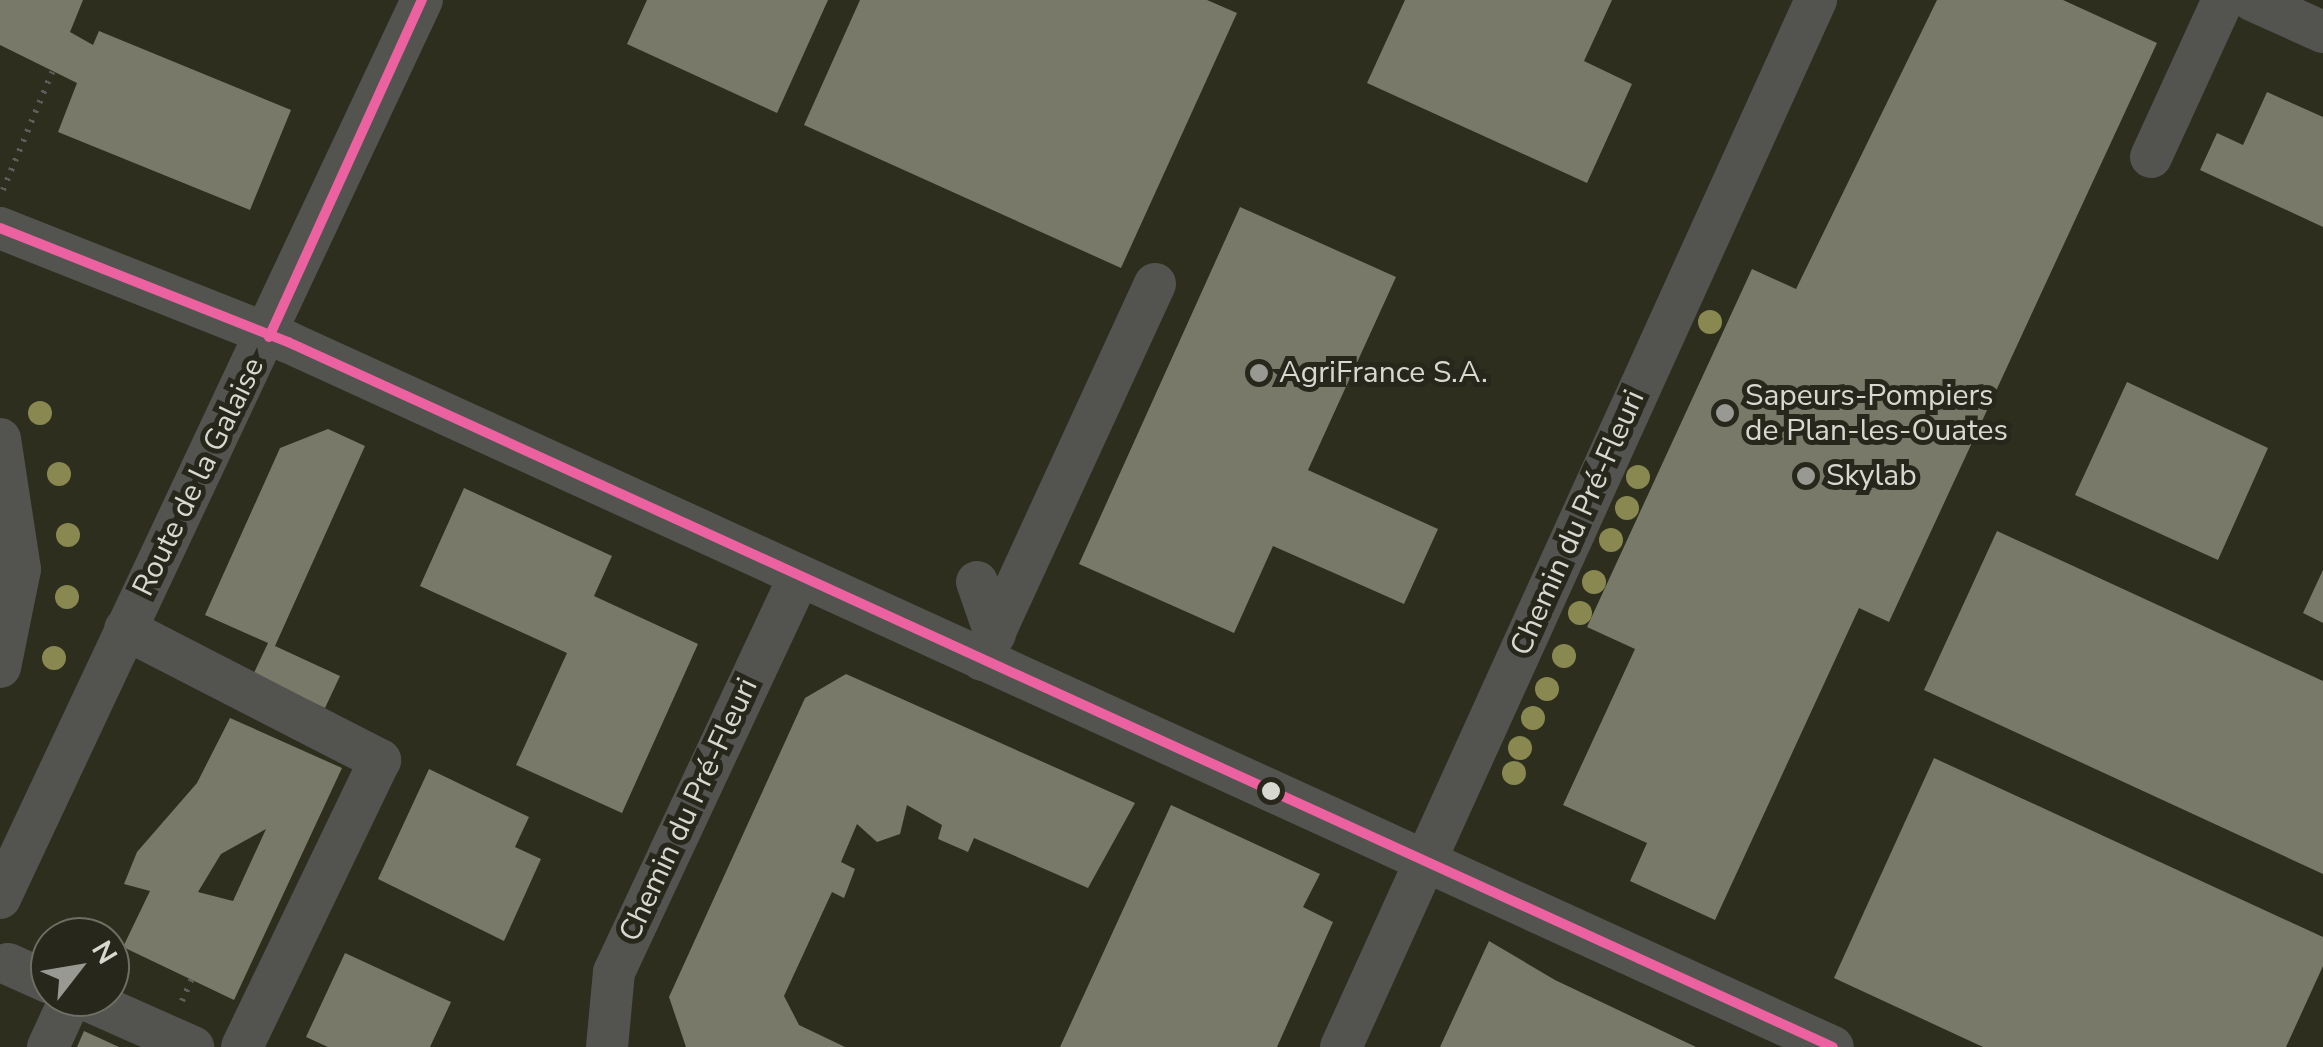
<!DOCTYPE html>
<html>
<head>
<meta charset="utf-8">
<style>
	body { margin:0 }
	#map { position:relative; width:2323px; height:1047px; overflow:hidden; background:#24241f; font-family:"Nunito Sans",sans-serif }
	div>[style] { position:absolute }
	.built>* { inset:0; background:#2e2e1e }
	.building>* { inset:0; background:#797969 }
	.path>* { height:6px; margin-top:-3px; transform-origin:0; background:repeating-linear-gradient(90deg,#5d5d59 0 2.5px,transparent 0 10.5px) }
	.minor>* { height:42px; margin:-21px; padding:0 21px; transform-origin:21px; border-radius:21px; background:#53544f }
	.bus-1>* { height:10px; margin:-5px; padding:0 5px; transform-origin:5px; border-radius:5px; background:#ec619f }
	.trees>* { width:24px; height:24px; margin:-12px; border-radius:50%; background:#898851 }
	.dots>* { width:28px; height:28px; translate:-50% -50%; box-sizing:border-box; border:5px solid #27271c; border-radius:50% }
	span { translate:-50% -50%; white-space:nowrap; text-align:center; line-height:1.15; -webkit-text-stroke:10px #27271c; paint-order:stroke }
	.poi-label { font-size:30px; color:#d7d8d0 }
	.left { translate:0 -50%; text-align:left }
	.street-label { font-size:30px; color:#d7d8d0 }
	.north { position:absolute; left:30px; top:917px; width:100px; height:100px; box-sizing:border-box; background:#27271c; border:2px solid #6d6e64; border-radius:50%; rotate:59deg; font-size:28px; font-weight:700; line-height:40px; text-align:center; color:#d7d8d0 }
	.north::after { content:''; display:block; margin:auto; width:35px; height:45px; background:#989992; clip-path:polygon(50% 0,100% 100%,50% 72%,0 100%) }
</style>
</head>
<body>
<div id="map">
	<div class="built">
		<div style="clip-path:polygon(evenodd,0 0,2323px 0,2323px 1047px,0 1047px,0 0,50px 937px,110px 937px,110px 997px,50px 997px,50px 937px)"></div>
	</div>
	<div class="building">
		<div style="clip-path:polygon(0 0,83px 0,70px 32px,93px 45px,99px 31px,291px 110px,250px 210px,58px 132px,77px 83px,0 45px)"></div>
		<div style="clip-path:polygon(647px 0,828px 0,777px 113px,627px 44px)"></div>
		<div style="clip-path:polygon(860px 0,1207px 0,1237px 13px,1121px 268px,804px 125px)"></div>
		<div style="clip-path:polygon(1405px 0,1612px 0,1584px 61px,1632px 84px,1587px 183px,1367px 83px)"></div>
		<div style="clip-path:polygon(1937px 0,2063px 0,2157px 43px,1889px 622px,1859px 608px,1715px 920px,1630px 881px,1647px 843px,1563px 805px,1635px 649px,1587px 627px,1752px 269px,1796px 289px)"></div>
		<div style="clip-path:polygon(2267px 92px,2323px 117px,2323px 227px,2200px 170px,2217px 133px,2243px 145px)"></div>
		<div style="clip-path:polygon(1240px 207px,1396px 277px,1308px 470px,1438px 529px,1404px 604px,1273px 546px,1234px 633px,1079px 564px)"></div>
		<div style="clip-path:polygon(2127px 382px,2268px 448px,2218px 560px,2075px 495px)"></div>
		<div style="clip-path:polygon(328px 429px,365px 446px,275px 646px,340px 676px,325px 708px,253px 675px,268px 643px,205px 615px,280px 448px)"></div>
		<div style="clip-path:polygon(464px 488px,612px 556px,594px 596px,698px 644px,622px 813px,516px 765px,567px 653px,420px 586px)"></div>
		<div style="clip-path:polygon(1997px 531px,2323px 681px,2323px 874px,1924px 690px)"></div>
		<div style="clip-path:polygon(2323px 570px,2323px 623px,2303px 613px)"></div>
		<div style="clip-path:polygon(846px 674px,1135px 803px,1088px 888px,974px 838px,968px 852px,938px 839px,942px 825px,907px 805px,900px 834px,877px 842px,857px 824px,841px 862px,855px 869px,844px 898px,832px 892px,784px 996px,799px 1025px,845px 1047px,686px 1047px,669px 997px,805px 698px)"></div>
		<div style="clip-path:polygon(evenodd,230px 718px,342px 768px,234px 1000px,123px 947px,150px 891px,124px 884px,137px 852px,197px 783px,230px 718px,266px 829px,233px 901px,198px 892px,221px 854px,266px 829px)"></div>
		<div style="clip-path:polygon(1934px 758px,2323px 937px,2323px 966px,2286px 1047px,1983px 1047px,1834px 978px)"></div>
		<div style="clip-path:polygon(429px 769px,529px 817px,515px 847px,541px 859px,504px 941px,378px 879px)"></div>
		<div style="clip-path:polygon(1171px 805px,1320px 874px,1303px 907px,1333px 922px,1277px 1047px,1060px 1047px)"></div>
		<div style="clip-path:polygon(1489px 941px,1555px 980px,1696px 1047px,1440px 1047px)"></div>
		<div style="clip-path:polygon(345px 953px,451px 1002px,430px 1047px,328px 1047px,306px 1037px)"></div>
		<div style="clip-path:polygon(84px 1031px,119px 1047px,77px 1047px)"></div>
	</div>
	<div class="path">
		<div style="left:3px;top:190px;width:128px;rotate:-67.4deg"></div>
		<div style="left:182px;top:1001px;width:24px;rotate:-66deg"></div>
	</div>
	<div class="minor">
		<div style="left:2252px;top:0;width:78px;rotate:24.3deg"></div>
		<div style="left:2151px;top:157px;width:173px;rotate:-65.4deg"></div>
		<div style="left:0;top:228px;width:310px;rotate:21.6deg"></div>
		<div style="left:288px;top:342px;width:1698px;rotate:24.53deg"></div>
		<div style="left:0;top:439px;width:132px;rotate:81.3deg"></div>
		<div style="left:20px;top:569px;width:100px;rotate:101.5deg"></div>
		<div style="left:977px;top:582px;width:55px;rotate:70.9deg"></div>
		<div style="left:125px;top:629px;width:287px;rotate:27.2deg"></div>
		<div style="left:380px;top:760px;width:318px;rotate:115.7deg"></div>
		<div style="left:982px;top:660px;width:414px;rotate:-65.3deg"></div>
		<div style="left:0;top:898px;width:992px;rotate:-64.83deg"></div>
		<div style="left:8px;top:964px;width:46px;rotate:24.3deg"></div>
		<div style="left:80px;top:997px;width:124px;rotate:23.9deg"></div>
		<div style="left:48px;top:1047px;width:55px;rotate:-65.3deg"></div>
		<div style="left:607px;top:1047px;width:75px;rotate:-84.7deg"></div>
		<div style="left:614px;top:972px;width:433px;rotate:-64.9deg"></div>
		<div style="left:1341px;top:1047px;width:1150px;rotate:-65.6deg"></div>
	</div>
	<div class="bus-1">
		<div style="left:0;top:228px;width:310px;rotate:21.6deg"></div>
		<div style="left:288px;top:342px;width:1698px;rotate:24.53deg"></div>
		<div style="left:269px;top:337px;width:370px;rotate:-65.6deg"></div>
	</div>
	<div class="trees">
		<div style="left:1710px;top:322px"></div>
		<div style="left:40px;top:413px"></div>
		<div style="left:59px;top:474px"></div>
		<div style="left:1638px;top:477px"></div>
		<div style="left:1627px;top:508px"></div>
		<div style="left:68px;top:535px"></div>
		<div style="left:1611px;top:540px"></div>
		<div style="left:1594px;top:582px"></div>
		<div style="left:67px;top:597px"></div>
		<div style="left:1580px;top:613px"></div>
		<div style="left:1564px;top:656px"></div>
		<div style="left:54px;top:658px"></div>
		<div style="left:1547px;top:689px"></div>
		<div style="left:1533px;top:718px"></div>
		<div style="left:1520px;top:748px"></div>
		<div style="left:1514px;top:773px"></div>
	</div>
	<div class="dots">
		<div style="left:1259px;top:373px;background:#989992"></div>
		<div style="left:1725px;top:413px;background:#989992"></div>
		<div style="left:1806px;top:476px;background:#989992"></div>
		<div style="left:1271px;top:791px;background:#d7d8d0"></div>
	</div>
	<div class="poi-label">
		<span class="left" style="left:1279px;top:373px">AgriFrance S.A.</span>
		<span class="left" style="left:1745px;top:413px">Sapeurs-Pompiers<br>de Plan-les-Ouates</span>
		<span class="left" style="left:1826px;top:476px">Skylab</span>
	</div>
	<div class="street-label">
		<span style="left:199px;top:477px;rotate:-64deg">Route de la Galaise</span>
		<span style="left:1578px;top:523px;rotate:-66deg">Chemin du Pré-Fleuri</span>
		<span style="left:689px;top:810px;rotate:-65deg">Chemin du Pré-Fleuri</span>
	</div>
	<div class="north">N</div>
</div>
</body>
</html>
